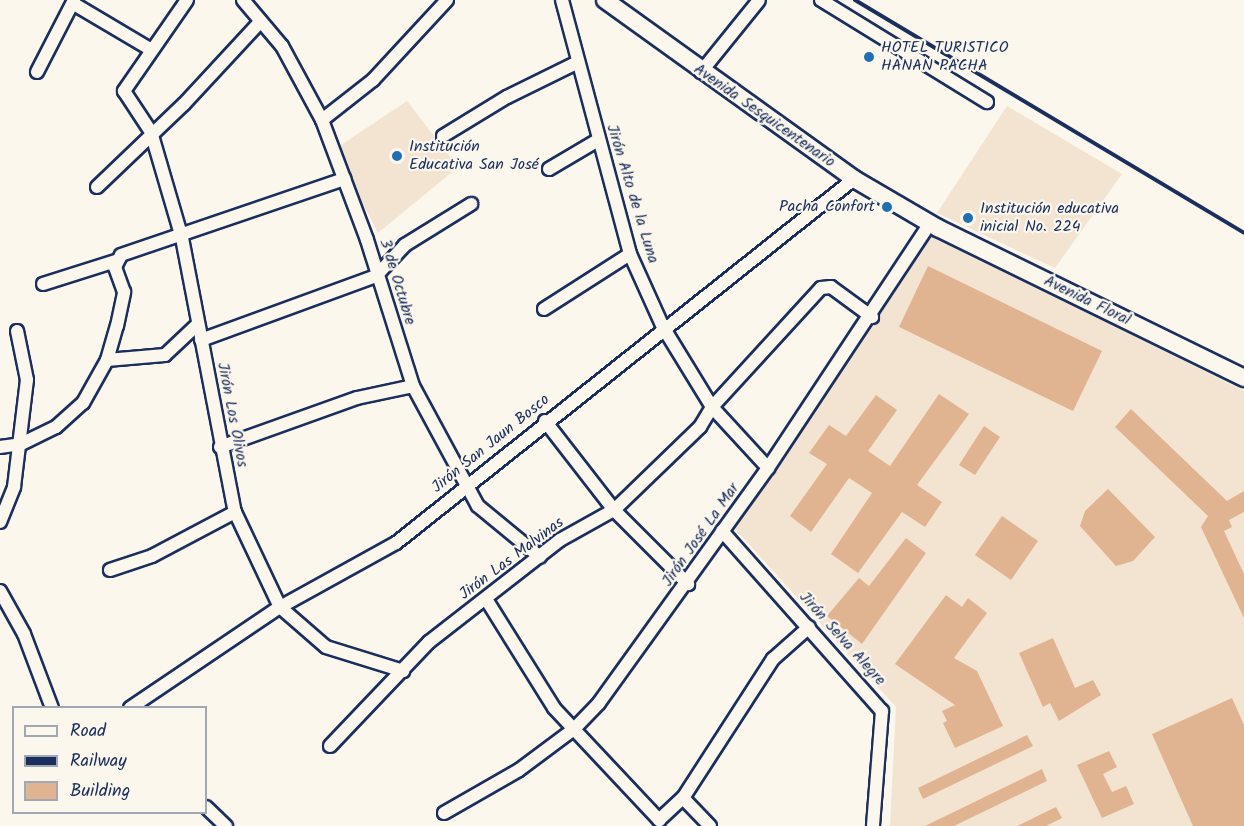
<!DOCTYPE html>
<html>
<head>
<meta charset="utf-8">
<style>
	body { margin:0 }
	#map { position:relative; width:1244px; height:826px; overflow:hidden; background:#fbf7ec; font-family:Kalam,sans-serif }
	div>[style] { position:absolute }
	.built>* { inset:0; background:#f3e3d1 }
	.building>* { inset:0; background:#e1b491 }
	.roads { filter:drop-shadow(2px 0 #1b2f5e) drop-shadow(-2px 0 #1b2f5e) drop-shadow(0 2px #1b2f5e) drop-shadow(0 -2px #1b2f5e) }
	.street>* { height:12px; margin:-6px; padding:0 6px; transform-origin:6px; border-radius:6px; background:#fbf7ec }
	.secondary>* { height:16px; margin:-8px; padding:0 8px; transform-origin:8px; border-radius:8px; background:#fbf7ec }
	.rail>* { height:4px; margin:-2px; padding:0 2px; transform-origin:2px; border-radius:2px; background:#1b2f5e }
	.dots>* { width:16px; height:16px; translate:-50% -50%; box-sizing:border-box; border:3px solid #fbf7ec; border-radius:50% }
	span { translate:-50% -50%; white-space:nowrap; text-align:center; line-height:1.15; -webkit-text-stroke:4.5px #fbf7ec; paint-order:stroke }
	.poi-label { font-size:16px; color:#1b2f5e }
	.left { translate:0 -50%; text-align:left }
	.right { translate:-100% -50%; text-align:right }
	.street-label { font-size:16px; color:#1b2f5e }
	.legend { position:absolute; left:12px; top:706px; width:195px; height:108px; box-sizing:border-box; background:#fbf7ec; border:2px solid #a1a7b3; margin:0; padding:8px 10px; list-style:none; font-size:18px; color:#1b2f5e }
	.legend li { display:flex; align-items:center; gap:12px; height:30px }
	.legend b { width:30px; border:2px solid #a1a7b3 }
</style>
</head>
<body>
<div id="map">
	<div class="built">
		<div style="clip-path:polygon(407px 101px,458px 167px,378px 233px,352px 183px,341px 145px)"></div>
		<div style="clip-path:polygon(1007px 106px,1122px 174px,1055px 268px,937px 213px)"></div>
		<div style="clip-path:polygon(933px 234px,1244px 391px,1244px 826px,890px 826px,896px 707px,735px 529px)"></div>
	</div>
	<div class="building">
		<div style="clip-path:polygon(928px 266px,1102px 351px,1073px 411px,899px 327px)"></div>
		<div style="clip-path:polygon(939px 394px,969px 414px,917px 485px,942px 502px,925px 527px,902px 512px,858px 573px,831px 554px,872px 493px,849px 478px,811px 532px,790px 516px,827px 464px,809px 453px,829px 425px,846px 436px,876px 395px,897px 410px,868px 451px,890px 466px)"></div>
		<div style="clip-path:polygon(1131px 409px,1227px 501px,1244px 491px,1244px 512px,1229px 520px,1232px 527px,1224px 531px,1244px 574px,1244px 618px,1201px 527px,1208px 516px,1115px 427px)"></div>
		<div style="clip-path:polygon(984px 426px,1000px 437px,975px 475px,959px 465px)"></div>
		<div style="clip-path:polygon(1108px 489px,1155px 537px,1133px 561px,1116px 566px,1080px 526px,1085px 511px)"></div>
		<div style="clip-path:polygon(1002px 516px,1038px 541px,1011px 580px,975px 555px)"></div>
		<div style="clip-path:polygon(906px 538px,926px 553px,862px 644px,827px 616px,859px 578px,869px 586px)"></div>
		<div style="clip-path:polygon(946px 595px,962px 607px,968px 598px,987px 613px,954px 658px,977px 671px,1003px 726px,955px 748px,943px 723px,947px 721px,942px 711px,955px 705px,895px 664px)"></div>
		<div style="clip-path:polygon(1053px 638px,1075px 688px,1093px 680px,1101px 695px,1059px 721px,1050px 703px,1043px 707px,1019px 653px)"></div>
		<div style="clip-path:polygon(1232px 698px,1244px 725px,1244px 826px,1193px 826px,1152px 734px)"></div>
		<div style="clip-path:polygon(1027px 735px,1033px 746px,923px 799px,918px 788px)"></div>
		<div style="clip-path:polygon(1109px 751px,1117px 767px,1103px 774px,1112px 792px,1126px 786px,1134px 804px,1102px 818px,1077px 765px)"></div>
		<div style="clip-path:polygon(1042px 769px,1047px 781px,954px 826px,925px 826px)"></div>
		<div style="clip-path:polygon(1056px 807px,1062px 818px,1046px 826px,1017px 826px)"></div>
	</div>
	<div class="roads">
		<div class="street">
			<div style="left:187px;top:0;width:111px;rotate:124.7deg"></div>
			<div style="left:124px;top:91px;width:49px;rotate:56.6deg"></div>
			<div style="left:151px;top:132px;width:110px;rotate:73.7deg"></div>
			<div style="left:182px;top:238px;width:279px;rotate:79.1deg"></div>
			<div style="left:235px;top:512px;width:105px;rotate:64.7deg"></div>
			<div style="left:280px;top:607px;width:61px;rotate:41deg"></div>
			<div style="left:326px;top:647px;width:81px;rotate:17.3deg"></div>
			<div style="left:243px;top:0;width:60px;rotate:49.7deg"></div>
			<div style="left:282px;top:46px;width:84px;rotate:61.6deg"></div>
			<div style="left:322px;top:120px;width:128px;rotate:69.4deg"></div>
			<div style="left:367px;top:240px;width:153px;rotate:72.5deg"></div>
			<div style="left:413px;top:386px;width:136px;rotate:61.6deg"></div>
			<div style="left:478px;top:506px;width:80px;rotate:39.4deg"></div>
			<div style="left:562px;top:0;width:263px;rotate:75deg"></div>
			<div style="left:630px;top:254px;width:80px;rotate:65.7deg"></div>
			<div style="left:663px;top:327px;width:94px;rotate:58.5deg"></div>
			<div style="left:712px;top:407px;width:83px;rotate:47.4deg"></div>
			<div style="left:821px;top:0;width:195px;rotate:31.6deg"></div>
			<div style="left:74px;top:4px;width:88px;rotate:30.6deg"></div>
			<div style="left:37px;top:72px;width:81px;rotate:-62.8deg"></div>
			<div style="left:701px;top:72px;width:92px;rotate:-51.1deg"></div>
			<div style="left:322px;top:120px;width:65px;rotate:-38.1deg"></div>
			<div style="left:373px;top:80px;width:109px;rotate:-47.2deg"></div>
			<div style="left:443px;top:136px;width:75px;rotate:-31.4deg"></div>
			<div style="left:507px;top:97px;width:77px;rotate:-26.2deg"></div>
			<div style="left:549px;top:169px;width:57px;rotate:-30.6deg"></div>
			<div style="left:97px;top:187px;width:120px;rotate:-43.7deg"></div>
			<div style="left:184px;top:104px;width:112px;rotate:-47.2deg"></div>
			<div style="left:43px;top:284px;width:77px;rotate:-17.5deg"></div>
			<div style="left:544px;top:309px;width:102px;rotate:-32.6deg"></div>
			<div style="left:201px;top:340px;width:186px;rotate:-20.1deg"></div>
			<div style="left:376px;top:276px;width:42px;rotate:-46.9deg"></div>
			<div style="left:405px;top:245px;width:78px;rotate:-31.8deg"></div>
			<div style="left:107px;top:360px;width:58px;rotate:-4.9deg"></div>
			<div style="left:165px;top:355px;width:45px;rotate:-43.2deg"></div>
			<div style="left:545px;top:421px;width:113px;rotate:52.2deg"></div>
			<div style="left:614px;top:510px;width:105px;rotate:45deg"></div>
			<div style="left:0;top:447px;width:21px;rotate:-8deg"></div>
			<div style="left:21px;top:444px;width:39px;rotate:-26deg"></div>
			<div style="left:56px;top:427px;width:36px;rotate:-42deg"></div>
			<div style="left:83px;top:403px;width:49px;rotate:-60.8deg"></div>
			<div style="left:107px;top:360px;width:35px;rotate:-74deg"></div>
			<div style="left:117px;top:326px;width:35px;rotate:-78deg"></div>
			<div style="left:124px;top:292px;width:27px;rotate:-110deg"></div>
			<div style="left:115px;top:267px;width:13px;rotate:-63deg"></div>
			<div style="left:121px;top:255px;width:236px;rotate:-18.8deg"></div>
			<div style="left:220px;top:447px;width:145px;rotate:-19.7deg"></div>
			<div style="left:357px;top:398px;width:57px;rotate:-12.1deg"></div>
			<div style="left:0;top:522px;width:38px;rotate:-68deg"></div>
			<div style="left:14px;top:487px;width:108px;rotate:-83.1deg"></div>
			<div style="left:27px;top:380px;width:50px;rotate:-101.5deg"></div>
			<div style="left:722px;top:531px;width:241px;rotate:48.4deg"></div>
			<div style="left:882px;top:711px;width:115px;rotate:94.5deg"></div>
			<div style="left:110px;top:570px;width:44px;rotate:-18.4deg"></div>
			<div style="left:152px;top:556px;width:94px;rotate:-27.9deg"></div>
			<div style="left:0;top:591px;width:49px;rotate:60.8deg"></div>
			<div style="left:24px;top:634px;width:79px;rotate:69.3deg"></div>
			<div style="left:486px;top:599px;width:128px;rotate:58deg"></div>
			<div style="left:554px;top:708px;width:154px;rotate:46.8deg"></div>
			<div style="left:659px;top:820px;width:33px;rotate:-43deg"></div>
			<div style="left:683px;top:798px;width:166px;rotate:-57.1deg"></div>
			<div style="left:773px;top:659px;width:48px;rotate:-41.6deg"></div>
			<div style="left:130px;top:708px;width:181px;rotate:-34deg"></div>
			<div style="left:280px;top:607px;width:132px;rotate:-28.9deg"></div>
			<div style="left:396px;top:543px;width:585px;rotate:-38.48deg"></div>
			<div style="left:330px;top:746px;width:144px;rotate:-46.4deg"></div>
			<div style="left:429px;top:642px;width:166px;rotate:-37.9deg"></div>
			<div style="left:560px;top:540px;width:62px;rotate:-29.1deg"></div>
			<div style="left:614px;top:510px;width:120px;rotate:-44deg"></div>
			<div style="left:700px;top:427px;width:23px;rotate:-59deg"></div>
			<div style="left:712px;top:407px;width:161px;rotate:-47.5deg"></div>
			<div style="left:821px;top:288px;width:10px;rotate:-6deg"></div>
			<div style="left:831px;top:287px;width:51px;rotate:36.2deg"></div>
			<div style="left:683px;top:798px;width:39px;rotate:46deg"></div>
			<div style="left:206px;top:807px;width:28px;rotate:44deg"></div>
			<div style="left:444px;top:813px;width:86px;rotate:-29.8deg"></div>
			<div style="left:519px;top:770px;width:69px;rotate:-36.7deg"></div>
			<div style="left:574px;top:729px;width:36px;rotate:-46deg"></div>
			<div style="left:599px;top:703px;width:289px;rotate:-54.3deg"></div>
			<div style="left:768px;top:468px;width:294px;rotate:-56.5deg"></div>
		</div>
		<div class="secondary">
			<div style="left:605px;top:0;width:307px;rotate:35.7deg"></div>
			<div style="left:854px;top:179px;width:97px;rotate:30.3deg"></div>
			<div style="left:938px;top:228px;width:341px;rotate:26.1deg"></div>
		</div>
	</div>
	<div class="rail">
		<div style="left:855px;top:0;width:453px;rotate:30.9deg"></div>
	</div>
	<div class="dots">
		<div style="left:869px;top:57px;background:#1f6fb2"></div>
		<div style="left:397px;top:156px;background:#1f6fb2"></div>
		<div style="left:887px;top:207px;background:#1f6fb2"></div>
		<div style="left:968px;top:218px;background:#1f6fb2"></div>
	</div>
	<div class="poi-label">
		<span class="left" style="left:881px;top:57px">HOTEL TURISTICO<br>HANAN PACHA</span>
		<span class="left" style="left:409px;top:156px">Institución<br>Educativa San José</span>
		<span class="right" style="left:875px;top:207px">Pacha Confort</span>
		<span class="left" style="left:980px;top:218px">Institución educativa<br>inicial No. 224</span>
	</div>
	<div class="street-label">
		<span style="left:764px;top:116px;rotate:35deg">Avenida Sesquicentenario</span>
		<span style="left:632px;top:194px;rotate:73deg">Jirón Alto de la Luna</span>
		<span style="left:397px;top:282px;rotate:73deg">3 de Octubre</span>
		<span style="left:1087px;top:301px;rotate:26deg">Avenida Floral</span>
		<span style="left:232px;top:415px;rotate:79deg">Jirón Los Olivos</span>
		<span style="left:491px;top:444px;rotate:-39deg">Jirón San Jaun Bosco</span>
		<span style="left:701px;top:535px;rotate:-55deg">Jirón José La Mar</span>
		<span style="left:512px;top:559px;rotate:-37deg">Jirón Las Malvinas</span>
		<span style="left:842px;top:639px;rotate:48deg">Jirón Selva Alegre</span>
	</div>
	<ul class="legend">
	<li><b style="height:8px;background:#fbf7ec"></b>Road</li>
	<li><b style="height:8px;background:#1b2f5e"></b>Railway</li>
	<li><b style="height:16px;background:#e1b491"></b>Building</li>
	</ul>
</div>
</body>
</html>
